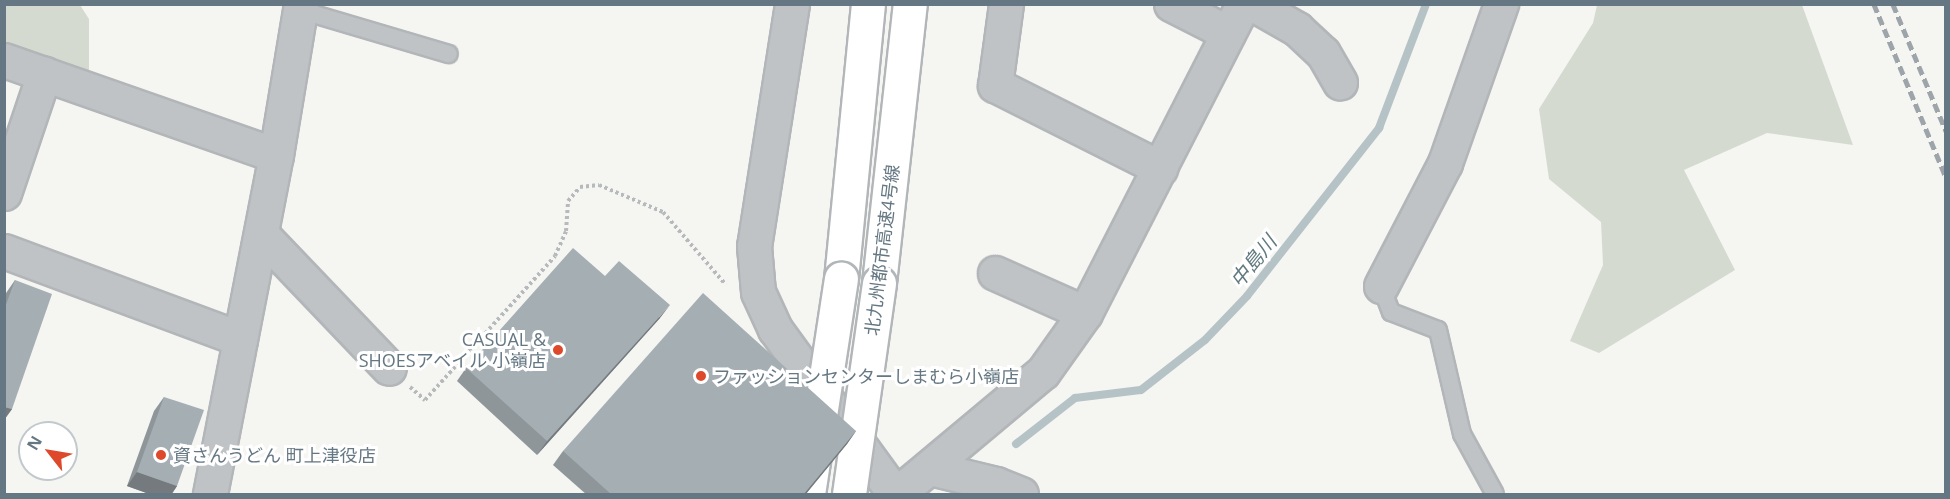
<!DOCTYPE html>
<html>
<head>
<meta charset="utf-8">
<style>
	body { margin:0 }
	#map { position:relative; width:1950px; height:499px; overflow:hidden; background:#f5f5f2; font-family:"Open Sans","Noto Sans JP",sans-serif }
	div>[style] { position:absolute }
	.green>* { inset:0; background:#d5dad1 }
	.stream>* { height:8px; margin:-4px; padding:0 4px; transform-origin:4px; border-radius:4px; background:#b5c3c6 }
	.path>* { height:4px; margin-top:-2px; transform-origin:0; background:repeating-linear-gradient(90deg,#b7babc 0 3px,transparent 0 6px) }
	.roads { filter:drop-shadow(2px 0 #b2b6b9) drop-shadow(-2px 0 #b2b6b9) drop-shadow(0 2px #b2b6b9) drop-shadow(0 -2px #b2b6b9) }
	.lane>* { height:16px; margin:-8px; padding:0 8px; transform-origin:8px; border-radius:8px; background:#bfc3c6 }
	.street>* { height:33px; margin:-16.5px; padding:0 16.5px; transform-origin:16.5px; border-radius:16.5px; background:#bfc3c6 }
	.highway>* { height:33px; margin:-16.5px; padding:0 16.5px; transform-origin:16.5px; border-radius:16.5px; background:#fff }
	.rail>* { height:4.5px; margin-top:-2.25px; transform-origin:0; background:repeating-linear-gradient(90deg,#9ea5aa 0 9px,transparent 0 13.5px) }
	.bridges { filter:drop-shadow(2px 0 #b2b6b9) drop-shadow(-2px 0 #b2b6b9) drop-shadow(0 2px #b2b6b9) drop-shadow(0 -2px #b2b6b9) }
	.highway-bridge>* { height:33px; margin:-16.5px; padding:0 16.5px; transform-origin:16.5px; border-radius:16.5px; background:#fff }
	.wall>* { inset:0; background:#8e969a }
	.shaded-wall>* { inset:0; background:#747a7d }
	.building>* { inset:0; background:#a5aeb3 }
	.dots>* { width:16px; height:16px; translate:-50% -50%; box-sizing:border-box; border:3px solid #fff; border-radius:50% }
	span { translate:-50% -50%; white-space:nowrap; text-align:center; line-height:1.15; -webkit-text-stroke:6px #fff; paint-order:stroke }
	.street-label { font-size:18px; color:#657782 }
	.poi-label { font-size:18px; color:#657782 }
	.right { translate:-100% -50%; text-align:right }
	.left { translate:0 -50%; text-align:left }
	.water-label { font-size:20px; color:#61797f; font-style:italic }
	.frame { position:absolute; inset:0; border:6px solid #657782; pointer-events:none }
	.north { position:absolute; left:18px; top:421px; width:60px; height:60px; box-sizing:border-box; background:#fff; border:2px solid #c1c9cd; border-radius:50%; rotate:301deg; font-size:16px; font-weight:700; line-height:24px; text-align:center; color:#657782 }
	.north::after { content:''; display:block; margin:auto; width:21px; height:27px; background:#dd492a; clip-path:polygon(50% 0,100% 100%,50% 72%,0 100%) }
</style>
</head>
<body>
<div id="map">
	<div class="green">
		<div style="clip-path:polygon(5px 5px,80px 5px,89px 19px,89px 79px,5px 49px)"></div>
		<div style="clip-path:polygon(1597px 5px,1802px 5px,1853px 145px,1767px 133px,1684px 170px,1735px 270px,1599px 353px,1570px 341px,1603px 265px,1601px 222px,1549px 179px,1539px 109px,1593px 23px)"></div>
	</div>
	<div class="stream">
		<div style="left:1016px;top:444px;width:75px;rotate:-37.9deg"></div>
		<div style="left:1075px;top:398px;width:66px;rotate:-6.9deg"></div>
		<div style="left:1141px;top:390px;width:81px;rotate:-38deg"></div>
		<div style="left:1205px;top:340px;width:61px;rotate:-46.3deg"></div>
		<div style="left:1247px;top:296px;width:214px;rotate:-51.8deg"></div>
		<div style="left:1379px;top:128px;width:133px;rotate:-69.2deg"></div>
	</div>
	<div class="path">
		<div style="left:410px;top:387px;width:20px;rotate:41deg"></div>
		<div style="left:425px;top:400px;width:194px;rotate:-47.9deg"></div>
		<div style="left:555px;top:256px;width:27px;rotate:-66deg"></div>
		<div style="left:566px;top:231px;width:30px;rotate:-86deg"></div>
		<div style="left:568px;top:201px;width:18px;rotate:-49deg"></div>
		<div style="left:580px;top:187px;width:19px;rotate:-6deg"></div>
		<div style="left:599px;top:185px;width:69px;rotate:22.9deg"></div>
		<div style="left:663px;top:212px;width:96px;rotate:49.2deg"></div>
	</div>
	<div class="roads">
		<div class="lane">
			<div style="left:300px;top:10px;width:155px;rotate:16.5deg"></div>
			<div style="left:1381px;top:286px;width:28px;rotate:69deg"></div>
			<div style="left:1391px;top:312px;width:50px;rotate:21deg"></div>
			<div style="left:1438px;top:330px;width:107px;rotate:77deg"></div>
			<div style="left:1462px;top:434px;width:68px;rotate:61.2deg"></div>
		</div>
		<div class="street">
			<div style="left:792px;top:4px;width:245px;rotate:98.9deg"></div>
			<div style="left:754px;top:246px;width:46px;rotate:85deg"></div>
			<div style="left:758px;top:292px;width:41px;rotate:65.3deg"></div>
			<div style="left:775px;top:329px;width:204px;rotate:54deg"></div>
			<div style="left:1006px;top:4px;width:82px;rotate:97.7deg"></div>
			<div style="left:995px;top:85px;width:185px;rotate:26.7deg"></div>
			<div style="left:1171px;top:4px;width:64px;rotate:27deg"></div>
			<div style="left:1253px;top:4px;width:51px;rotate:29.6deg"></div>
			<div style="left:1297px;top:29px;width:35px;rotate:43deg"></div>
			<div style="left:1323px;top:53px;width:34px;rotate:60deg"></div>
			<div style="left:4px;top:60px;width:288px;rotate:19.3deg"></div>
			<div style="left:4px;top:193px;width:126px;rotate:-71.4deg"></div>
			<div style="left:261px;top:234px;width:185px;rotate:46.3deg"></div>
			<div style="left:4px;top:251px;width:252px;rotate:20.4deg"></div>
			<div style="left:995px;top:273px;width:98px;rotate:24deg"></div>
			<div style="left:1381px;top:286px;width:139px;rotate:-62.5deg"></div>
			<div style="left:1445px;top:163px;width:169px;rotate:-70.6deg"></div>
			<div style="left:930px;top:468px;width:68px;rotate:13.6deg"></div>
			<div style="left:996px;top:484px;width:27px;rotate:22deg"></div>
			<div style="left:210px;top:494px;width:345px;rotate:-79deg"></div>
			<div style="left:276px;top:155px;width:153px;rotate:-80.6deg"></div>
			<div style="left:897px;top:494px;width:190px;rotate:-39.9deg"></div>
			<div style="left:1043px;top:372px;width:72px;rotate:-54.6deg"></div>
			<div style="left:1085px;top:313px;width:347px;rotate:-62.9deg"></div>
		</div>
		<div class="highway">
			<div style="left:841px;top:279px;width:276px;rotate:-84.4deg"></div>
			<div style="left:879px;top:283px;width:281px;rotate:-83.7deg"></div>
		</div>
	</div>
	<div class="rail">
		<div style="left:1874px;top:4px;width:187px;rotate:67.4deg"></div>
		<div style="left:1893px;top:4px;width:138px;rotate:67.3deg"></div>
	</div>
	<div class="bridges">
		<div class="highway-bridge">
			<div style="left:808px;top:494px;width:218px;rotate:-81.3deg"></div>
			<div style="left:849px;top:494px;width:213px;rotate:-81.9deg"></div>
		</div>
	</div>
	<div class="wall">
		<div style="clip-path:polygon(605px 276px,660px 318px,537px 455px,457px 381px,466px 368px)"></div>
		<div style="clip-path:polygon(15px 280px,12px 409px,4px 420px,4px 296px)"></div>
		<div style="clip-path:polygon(164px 397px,177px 486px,171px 495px,152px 495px,127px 486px,154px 411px)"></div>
		<div style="clip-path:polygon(856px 431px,847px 444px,805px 495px,587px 495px,553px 465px,563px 451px)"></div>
	</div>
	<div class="shaded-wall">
		<div style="clip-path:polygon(670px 305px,660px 318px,537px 455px,547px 441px)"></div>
		<div style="clip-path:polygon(4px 407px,12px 409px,4px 420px)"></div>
		<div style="clip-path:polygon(856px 431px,847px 444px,805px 495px,803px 495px)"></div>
		<div style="clip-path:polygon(137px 472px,177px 486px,171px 495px,152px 495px,127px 486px)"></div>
	</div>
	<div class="building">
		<div style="clip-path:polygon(573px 248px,605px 276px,619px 261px,670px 305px,547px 441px,466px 368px)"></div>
		<div style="clip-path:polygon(15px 280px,52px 294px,12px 409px,4px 407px,4px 310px)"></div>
		<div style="clip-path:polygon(703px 293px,856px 431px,803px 495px,612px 495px,563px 451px)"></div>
		<div style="clip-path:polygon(164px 397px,204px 410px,177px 486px,137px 472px)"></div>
	</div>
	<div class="dots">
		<div style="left:558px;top:350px;background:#dd492a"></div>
		<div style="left:701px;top:376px;background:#dd492a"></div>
		<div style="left:161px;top:455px;background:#dd492a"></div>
	</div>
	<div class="street-label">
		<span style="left:882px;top:250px;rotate:-83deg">北九州都市高速4号線</span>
	</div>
	<div class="poi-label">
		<span class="right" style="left:546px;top:350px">CASUAL &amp;<br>SHOESアベイル 小嶺店</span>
		<span class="left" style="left:713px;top:376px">ファッションセンターしまむら小嶺店</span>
		<span class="left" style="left:173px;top:455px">資さんうどん 町上津役店</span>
	</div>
	<div class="water-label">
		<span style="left:1253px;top:261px;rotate:-51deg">中島川</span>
	</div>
	<div class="frame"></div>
	<div class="north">N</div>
</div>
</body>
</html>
